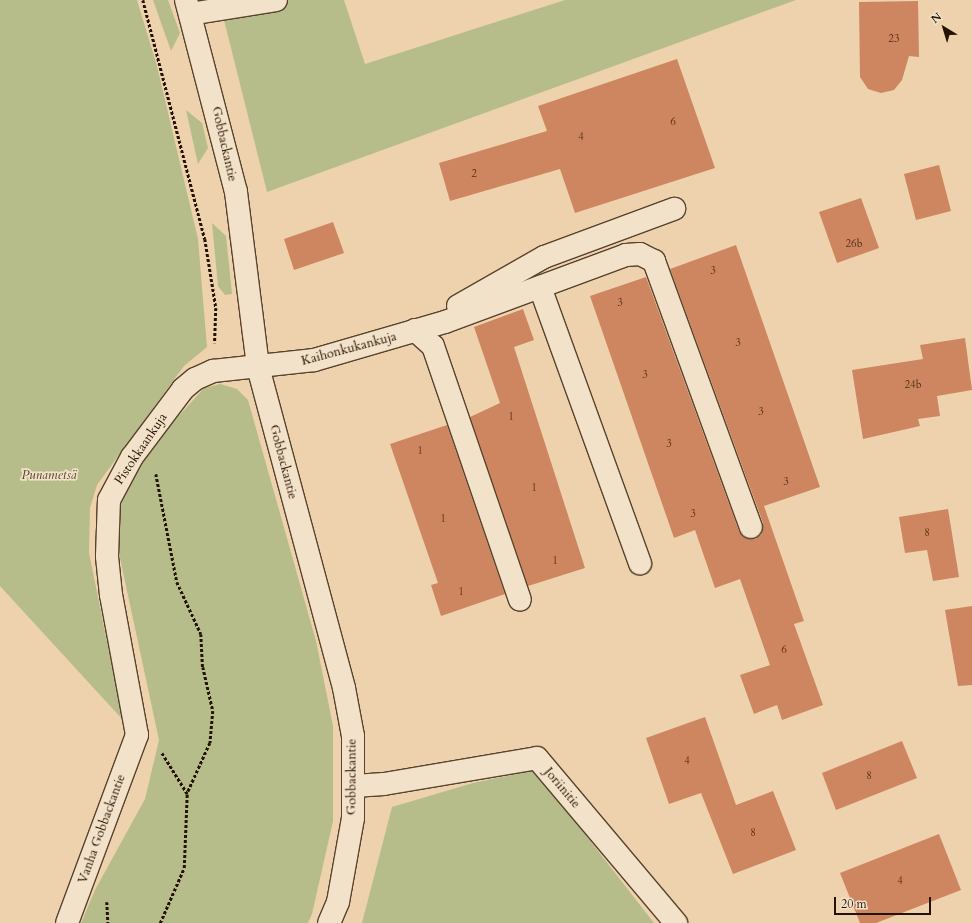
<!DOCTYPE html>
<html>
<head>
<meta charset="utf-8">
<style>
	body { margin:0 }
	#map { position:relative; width:972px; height:923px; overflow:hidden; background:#edd2ad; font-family:Cardo,serif }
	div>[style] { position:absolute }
	.green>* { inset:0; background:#b6bd8b }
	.building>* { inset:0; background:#cd8660 }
	.path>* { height:2.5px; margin-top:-1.25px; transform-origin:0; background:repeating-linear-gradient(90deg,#261200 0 3px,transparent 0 5px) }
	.roads { filter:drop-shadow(1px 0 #58422b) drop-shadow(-1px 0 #58422b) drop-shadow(0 1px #58422b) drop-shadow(0 -1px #58422b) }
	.minor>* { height:22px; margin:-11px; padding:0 11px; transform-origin:11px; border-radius:11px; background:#f3e2ca }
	span { translate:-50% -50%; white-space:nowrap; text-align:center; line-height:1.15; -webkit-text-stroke:3.5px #f3e2ca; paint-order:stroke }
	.number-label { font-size:11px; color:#502f18 }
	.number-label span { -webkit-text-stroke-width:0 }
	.street-label { font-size:13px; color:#261200 }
	.park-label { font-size:13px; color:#51452a; font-style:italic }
	.north { position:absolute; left:924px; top:8px; width:40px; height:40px; -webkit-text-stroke:3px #f3e2ca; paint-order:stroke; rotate:322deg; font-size:11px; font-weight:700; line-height:16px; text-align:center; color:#261200 }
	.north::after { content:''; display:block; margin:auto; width:14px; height:18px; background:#261200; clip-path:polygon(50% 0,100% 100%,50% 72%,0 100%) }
	.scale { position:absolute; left:834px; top:897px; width:97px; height:18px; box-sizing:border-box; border:2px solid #261200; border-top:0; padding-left:5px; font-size:12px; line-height:14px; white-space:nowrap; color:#261200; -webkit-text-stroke:3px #f3e2ca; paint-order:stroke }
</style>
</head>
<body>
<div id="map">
	<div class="green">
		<div style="clip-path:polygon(0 0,137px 0,157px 66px,198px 239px,207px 347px,184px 366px,97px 485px,90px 508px,89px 553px,123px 720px,0 586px)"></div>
		<div style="clip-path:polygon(153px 0,168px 0,180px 33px,171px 51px)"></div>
		<div style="clip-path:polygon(219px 0,344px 0,365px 64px,565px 0,796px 0,267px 192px)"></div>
		<div style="clip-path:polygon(186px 110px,202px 123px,208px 148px,198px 164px)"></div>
		<div style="clip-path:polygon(212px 223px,226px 236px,232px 294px,225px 295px,218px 286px)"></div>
		<div style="clip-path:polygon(220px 384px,237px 389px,248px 400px,316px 641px,333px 726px,333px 821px,312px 914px,308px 923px,81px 923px,95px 890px,145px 799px,159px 740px,117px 544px,120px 506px,136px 467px,176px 419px,204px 388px)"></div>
		<div style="clip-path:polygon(535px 770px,654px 923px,362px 923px,392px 807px,473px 783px)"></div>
	</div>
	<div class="building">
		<div style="clip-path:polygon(918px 1px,919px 57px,909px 56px,902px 80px,894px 90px,881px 93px,868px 89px,860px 77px,859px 2px)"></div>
		<div style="clip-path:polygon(677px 59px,715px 168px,575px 213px,560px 169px,450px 201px,439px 163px,547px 131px,538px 106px)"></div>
		<div style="clip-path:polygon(939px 165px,951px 211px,916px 220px,904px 174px)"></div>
		<div style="clip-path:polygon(861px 198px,879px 248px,837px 263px,819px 212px)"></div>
		<div style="clip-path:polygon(333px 222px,344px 253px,294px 270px,284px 239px)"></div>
		<div style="clip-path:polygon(736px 245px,820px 487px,764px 506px,804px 621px,794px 624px,823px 705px,782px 720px,777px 705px,754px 714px,740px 675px,770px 665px,740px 579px,715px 588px,695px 530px,674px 538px,590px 296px,646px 277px,739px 531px,743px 537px,755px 539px,761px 535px,763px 523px,670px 269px)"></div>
		<div style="clip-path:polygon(523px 309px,534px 340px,514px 347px,585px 568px,528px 586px,470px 417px,500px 403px,474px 327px)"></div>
		<div style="clip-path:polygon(965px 338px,972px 390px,937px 396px,940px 416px,918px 419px,920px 426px,863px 439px,852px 370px,923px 359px,920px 345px)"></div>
		<div style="clip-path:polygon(447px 425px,505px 594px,441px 616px,431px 585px,438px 583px,390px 444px)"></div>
		<div style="clip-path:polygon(948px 509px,959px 577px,933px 581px,927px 550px,905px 553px,899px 517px)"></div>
		<div style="clip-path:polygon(972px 606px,972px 685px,958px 686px,945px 610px)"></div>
		<div style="clip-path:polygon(705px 717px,736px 805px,773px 791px,796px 850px,733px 874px,701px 793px,669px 804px,646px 738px)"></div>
		<div style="clip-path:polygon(902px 741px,917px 778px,836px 810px,822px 773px)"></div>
		<div style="clip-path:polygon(939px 834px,961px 890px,876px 923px,860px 923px,840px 873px)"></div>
	</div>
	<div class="path">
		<div style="left:143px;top:0;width:247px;rotate:75.5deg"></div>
		<div style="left:205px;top:239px;width:70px;rotate:80.9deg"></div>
		<div style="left:216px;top:308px;width:35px;rotate:92deg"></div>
		<div style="left:156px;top:474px;width:110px;rotate:79deg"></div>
		<div style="left:177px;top:582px;width:57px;rotate:65.2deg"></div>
		<div style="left:201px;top:634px;width:33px;rotate:87deg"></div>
		<div style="left:203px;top:667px;width:45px;rotate:77.2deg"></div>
		<div style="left:213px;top:711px;width:32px;rotate:95deg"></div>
		<div style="left:210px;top:743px;width:56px;rotate:114.3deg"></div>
		<div style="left:107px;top:902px;width:21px;rotate:87deg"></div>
		<div style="left:160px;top:923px;width:60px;rotate:-66.4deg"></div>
		<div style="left:184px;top:868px;width:74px;rotate:-87.7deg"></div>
		<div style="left:187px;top:794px;width:49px;rotate:-121.8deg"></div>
	</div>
	<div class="roads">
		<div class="minor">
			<div style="left:186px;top:0;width:198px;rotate:75.4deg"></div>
			<div style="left:236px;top:192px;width:176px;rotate:82.8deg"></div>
			<div style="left:258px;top:367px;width:332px;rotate:75deg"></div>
			<div style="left:344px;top:688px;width:49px;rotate:79.4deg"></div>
			<div style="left:353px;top:736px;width:82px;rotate:90deg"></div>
			<div style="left:353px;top:818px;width:85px;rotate:100.1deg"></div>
			<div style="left:338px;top:902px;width:23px;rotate:113deg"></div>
			<div style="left:190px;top:14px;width:87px;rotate:-9.2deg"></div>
			<div style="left:540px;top:287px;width:294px;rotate:70.1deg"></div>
			<div style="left:458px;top:306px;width:99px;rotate:-29.7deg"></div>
			<div style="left:544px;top:257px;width:139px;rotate:-20.3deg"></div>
			<div style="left:415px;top:330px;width:24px;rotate:42deg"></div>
			<div style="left:433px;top:346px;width:268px;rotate:71.1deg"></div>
			<div style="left:354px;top:786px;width:30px;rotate:-4deg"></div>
			<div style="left:384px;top:784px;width:155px;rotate:-9.6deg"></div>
			<div style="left:537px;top:758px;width:216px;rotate:49.9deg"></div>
			<div style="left:67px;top:923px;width:201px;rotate:-69.6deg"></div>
			<div style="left:137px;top:735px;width:142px;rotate:-100.5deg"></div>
			<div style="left:111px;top:595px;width:39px;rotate:-96deg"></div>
			<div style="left:107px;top:556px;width:56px;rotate:-88deg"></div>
			<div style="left:109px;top:500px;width:49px;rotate:-61.9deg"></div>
			<div style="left:132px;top:457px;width:85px;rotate:-53.1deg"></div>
			<div style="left:183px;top:389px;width:16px;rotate:-40deg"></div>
			<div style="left:195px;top:379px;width:20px;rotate:-24deg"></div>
			<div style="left:213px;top:371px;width:102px;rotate:-6.2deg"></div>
			<div style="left:314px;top:360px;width:136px;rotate:-16.2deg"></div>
			<div style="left:445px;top:322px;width:193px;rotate:-20.3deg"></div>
			<div style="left:626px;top:255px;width:14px;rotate:-4deg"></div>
			<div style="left:640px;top:254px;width:16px;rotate:27deg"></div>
			<div style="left:654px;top:261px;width:283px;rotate:70deg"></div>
		</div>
	</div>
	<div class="number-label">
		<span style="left:894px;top:39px">23</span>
		<span style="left:673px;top:122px">6</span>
		<span style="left:581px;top:137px">4</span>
		<span style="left:474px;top:174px">2</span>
		<span style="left:854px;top:244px">26b</span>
		<span style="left:713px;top:271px">3</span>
		<span style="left:620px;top:303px">3</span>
		<span style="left:738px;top:343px">3</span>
		<span style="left:645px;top:375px">3</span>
		<span style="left:913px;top:385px">24b</span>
		<span style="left:761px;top:412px">3</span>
		<span style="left:511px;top:417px">1</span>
		<span style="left:669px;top:444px">3</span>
		<span style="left:420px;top:451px">1</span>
		<span style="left:786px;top:482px">3</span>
		<span style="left:534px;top:488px">1</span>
		<span style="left:693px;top:514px">3</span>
		<span style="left:443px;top:519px">1</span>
		<span style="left:927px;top:533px">8</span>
		<span style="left:555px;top:561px">1</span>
		<span style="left:461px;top:592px">1</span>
		<span style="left:784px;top:650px">6</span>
		<span style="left:687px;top:761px">4</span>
		<span style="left:869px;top:776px">8</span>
		<span style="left:753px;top:833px">8</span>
		<span style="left:900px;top:881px">4</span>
	</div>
	<div class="street-label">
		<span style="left:224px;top:144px;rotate:77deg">Gobbackantie</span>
		<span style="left:349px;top:349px;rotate:-15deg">Kaihonkukankuja</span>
		<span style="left:141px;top:449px;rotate:-56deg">Pistokkaankuja</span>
		<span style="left:283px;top:462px;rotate:75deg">Gobbackantie</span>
		<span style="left:352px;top:777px;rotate:-90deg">Gobbackantie</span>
		<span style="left:562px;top:788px;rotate:50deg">Joriinitie</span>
		<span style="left:102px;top:829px;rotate:-70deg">Vanha Gobbackantie</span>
	</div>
	<div class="park-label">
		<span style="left:49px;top:475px">Punametsä</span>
	</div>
	<div class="north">N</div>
	<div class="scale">20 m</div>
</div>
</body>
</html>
